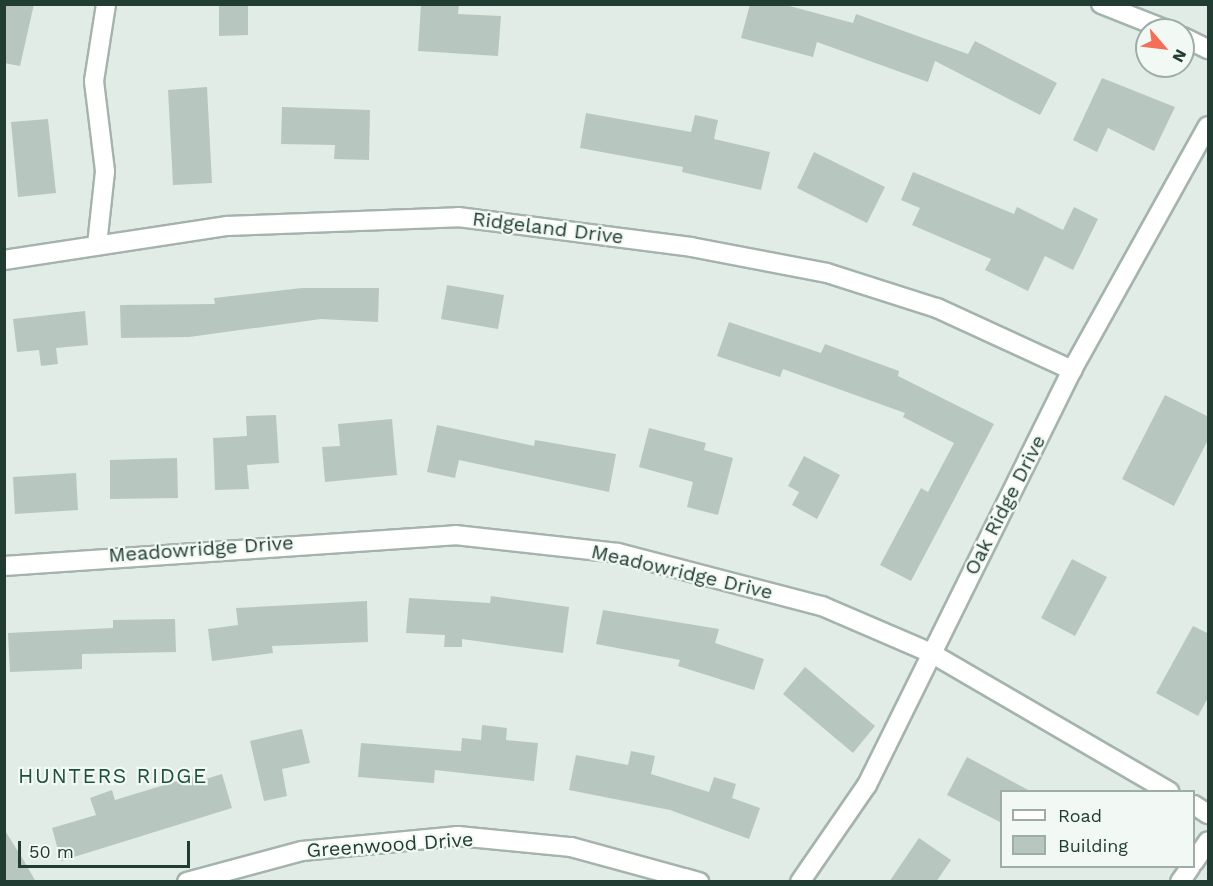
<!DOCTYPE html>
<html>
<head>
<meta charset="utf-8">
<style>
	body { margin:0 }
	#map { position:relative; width:1213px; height:886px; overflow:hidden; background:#e1ece6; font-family:"Work Sans",sans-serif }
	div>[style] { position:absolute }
	.building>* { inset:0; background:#b7c7bf }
	.roads { filter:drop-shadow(2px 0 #a4b4ad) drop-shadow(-2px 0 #a4b4ad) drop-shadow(0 2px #a4b4ad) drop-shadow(0 -2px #a4b4ad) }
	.minor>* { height:18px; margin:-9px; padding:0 9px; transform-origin:9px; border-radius:9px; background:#fff }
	span { translate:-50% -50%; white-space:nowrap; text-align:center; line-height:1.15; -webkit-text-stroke:4.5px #f2f9f5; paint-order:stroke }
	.street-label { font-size:20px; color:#213d33 }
	.neighbourhood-label { font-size:21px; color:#1d503f; letter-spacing:1.5px }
	.frame { position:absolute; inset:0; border:6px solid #213d33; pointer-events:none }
	.legend { position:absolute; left:1000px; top:790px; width:195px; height:78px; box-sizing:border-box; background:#f2f9f5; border:2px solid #9eaea7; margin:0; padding:8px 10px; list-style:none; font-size:18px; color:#213d33 }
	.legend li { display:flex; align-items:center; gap:12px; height:30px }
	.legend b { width:30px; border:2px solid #9eaea7 }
	.north { position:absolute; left:1135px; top:18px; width:60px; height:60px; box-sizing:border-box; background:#f2f9f5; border:2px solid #9eaea7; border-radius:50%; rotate:118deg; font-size:16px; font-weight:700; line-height:24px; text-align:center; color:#213d33 }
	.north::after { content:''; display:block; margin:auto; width:21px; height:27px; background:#f56f57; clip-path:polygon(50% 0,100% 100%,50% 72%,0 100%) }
	.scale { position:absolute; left:18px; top:841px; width:172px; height:27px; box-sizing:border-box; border:3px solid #213d33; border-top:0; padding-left:8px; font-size:18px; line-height:21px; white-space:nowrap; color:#213d33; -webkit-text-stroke:4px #f2f9f5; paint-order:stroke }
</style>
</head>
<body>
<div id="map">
	<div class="building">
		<div style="clip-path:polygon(4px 4px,34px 4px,20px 66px,4px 63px)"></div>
		<div style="clip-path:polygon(219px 4px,248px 4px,248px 35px,219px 36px)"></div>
		<div style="clip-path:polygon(421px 4px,459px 4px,458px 14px,501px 16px,498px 56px,418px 51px)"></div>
		<div style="clip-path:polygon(750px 4px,782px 4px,853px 23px,856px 14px,968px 54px,975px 41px,1057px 83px,1040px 115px,935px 61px,928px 82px,817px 42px,813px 57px,741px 38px)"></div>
		<div style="clip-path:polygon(1102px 78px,1175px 107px,1154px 151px,1108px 128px,1097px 152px,1073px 140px)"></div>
		<div style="clip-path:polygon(207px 87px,212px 183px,173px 185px,168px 90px)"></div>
		<div style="clip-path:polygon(282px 107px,370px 110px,369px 160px,334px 159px,335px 145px,281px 144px)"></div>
		<div style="clip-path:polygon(586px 113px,691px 132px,695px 115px,718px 120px,714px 139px,770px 152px,761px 190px,682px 172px,683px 167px,580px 148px)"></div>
		<div style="clip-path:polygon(48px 119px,56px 193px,18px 197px,11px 122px)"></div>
		<div style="clip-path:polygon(814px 152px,885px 187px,867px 223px,797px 188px)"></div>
		<div style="clip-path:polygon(913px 172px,1014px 214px,1017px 207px,1063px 230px,1074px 207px,1098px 219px,1073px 270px,1045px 256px,1028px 291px,985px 270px,991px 259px,912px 225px,920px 208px,901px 200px)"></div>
		<div style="clip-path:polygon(447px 285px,504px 295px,498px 329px,441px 319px)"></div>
		<div style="clip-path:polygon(302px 288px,379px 288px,378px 322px,321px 319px,189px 337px,121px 338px,120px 305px,215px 304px,214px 298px)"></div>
		<div style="clip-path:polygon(85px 311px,88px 345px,56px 348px,58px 364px,41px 366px,39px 350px,17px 352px,13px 319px)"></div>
		<div style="clip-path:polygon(729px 322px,821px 353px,825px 344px,899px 371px,898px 376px,994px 424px,911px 581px,880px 565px,921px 488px,928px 492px,954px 443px,903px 417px,905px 413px,783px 369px,780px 377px,717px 356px)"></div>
		<div style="clip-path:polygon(1165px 395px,1209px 417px,1209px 438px,1174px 506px,1122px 479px)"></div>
		<div style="clip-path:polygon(276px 415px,279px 463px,247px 465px,249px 489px,215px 490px,213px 438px,247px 436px,246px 416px)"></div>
		<div style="clip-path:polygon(392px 419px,397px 475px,325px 482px,322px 447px,340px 446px,338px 424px)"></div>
		<div style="clip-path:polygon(437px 425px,534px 446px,535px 440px,616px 454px,609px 492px,459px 460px,455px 478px,427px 472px)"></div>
		<div style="clip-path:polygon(649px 428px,706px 443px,704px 450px,733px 458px,718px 515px,687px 507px,693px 482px,639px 467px)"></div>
		<div style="clip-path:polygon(804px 456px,840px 475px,817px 519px,792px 505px,799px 492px,788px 486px)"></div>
		<div style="clip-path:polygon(177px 458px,178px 498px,110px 499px,110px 460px)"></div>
		<div style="clip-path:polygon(76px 473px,78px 510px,15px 514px,13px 477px)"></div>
		<div style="clip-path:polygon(1072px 559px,1107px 577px,1075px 636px,1041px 618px)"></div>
		<div style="clip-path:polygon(491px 596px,569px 607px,563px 653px,462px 639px,462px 647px,444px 647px,445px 635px,406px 633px,409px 598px,490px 603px)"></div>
		<div style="clip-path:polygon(367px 601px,368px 642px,272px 646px,273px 653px,212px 661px,208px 629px,238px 625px,236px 608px)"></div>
		<div style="clip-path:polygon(603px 610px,719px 629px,715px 643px,764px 659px,754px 690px,678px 666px,680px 660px,596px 644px)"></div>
		<div style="clip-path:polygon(175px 619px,176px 652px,82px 654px,82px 669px,10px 672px,8px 633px,113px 628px,113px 620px)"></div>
		<div style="clip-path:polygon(1193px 626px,1209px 634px,1209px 696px,1198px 716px,1156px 693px)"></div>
		<div style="clip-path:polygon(805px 667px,875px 726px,853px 753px,783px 694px)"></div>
		<div style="clip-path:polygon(482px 725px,507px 728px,506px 740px,538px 743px,534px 781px,435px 770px,434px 783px,358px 777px,361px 743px,461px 751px,462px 738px,481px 740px)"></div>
		<div style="clip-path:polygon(302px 729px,310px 763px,282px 769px,287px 796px,264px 801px,250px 741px)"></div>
		<div style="clip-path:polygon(631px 751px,655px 756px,651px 774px,709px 792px,714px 777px,736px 784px,732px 798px,760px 808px,749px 839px,670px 810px,569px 790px,576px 755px,628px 765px)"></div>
		<div style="clip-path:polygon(967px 757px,1032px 792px,1002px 792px,1002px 823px,947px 795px)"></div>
		<div style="clip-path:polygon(222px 774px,232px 808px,61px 861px,52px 828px,96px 815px,90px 798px,112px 790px,115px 800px,197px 775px,199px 781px)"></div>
		<div style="clip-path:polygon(4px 829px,24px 861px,36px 882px,4px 882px)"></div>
		<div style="clip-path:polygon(919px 838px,951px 860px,936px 882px,889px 882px)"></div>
	</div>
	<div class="roads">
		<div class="minor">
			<div style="left:1101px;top:4px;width:71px;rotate:21.5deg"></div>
			<div style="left:1183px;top:37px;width:28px;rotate:26deg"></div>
			<div style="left:97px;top:245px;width:74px;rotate:-83.8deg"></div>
			<div style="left:105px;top:171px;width:91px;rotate:-97deg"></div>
			<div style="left:94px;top:81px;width:78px;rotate:-81.1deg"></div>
			<div style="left:4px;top:260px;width:226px;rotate:-8.7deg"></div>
			<div style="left:227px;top:226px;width:231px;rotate:-2.2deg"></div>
			<div style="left:458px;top:217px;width:235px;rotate:7.3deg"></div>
			<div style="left:691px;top:247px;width:138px;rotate:10.8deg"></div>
			<div style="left:827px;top:273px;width:115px;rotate:17.7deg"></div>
			<div style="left:937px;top:308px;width:149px;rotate:24.7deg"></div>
			<div style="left:4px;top:566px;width:452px;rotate:-3.9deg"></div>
			<div style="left:455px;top:535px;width:164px;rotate:6.3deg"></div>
			<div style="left:618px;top:553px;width:211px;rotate:14.6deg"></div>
			<div style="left:822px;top:606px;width:119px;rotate:23.3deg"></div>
			<div style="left:931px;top:653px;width:276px;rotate:30.2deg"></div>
			<div style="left:1194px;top:805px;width:17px;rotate:33deg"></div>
			<div style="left:1194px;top:862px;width:25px;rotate:-56deg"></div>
			<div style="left:187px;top:882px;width:119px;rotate:-15.1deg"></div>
			<div style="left:302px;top:851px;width:157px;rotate:-5.5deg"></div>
			<div style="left:458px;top:836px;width:114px;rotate:5.6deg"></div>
			<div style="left:571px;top:847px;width:133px;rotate:15.3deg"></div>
			<div style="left:800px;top:882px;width:118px;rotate:-55.4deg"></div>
			<div style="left:867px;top:785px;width:463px;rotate:-63.7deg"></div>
			<div style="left:1072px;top:370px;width:279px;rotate:-60.9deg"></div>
			<div style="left:1180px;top:882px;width:19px;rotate:-55deg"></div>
		</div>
	</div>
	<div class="street-label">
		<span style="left:548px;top:228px;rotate:7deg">Ridgeland Drive</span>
		<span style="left:1005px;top:505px;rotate:-63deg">Oak Ridge Drive</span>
		<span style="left:201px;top:549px;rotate:-4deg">Meadowridge Drive</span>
		<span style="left:682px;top:572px;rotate:13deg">Meadowridge Drive</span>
		<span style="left:390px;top:845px;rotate:-4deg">Greenwood Drive</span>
	</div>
	<div class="neighbourhood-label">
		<span style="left:113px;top:776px">HUNTERS RIDGE</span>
	</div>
	<div class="frame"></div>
	<ul class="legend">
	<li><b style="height:8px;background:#fff"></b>Road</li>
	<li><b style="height:16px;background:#b7c7bf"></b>Building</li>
	</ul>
	<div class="north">N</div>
	<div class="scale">50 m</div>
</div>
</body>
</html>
